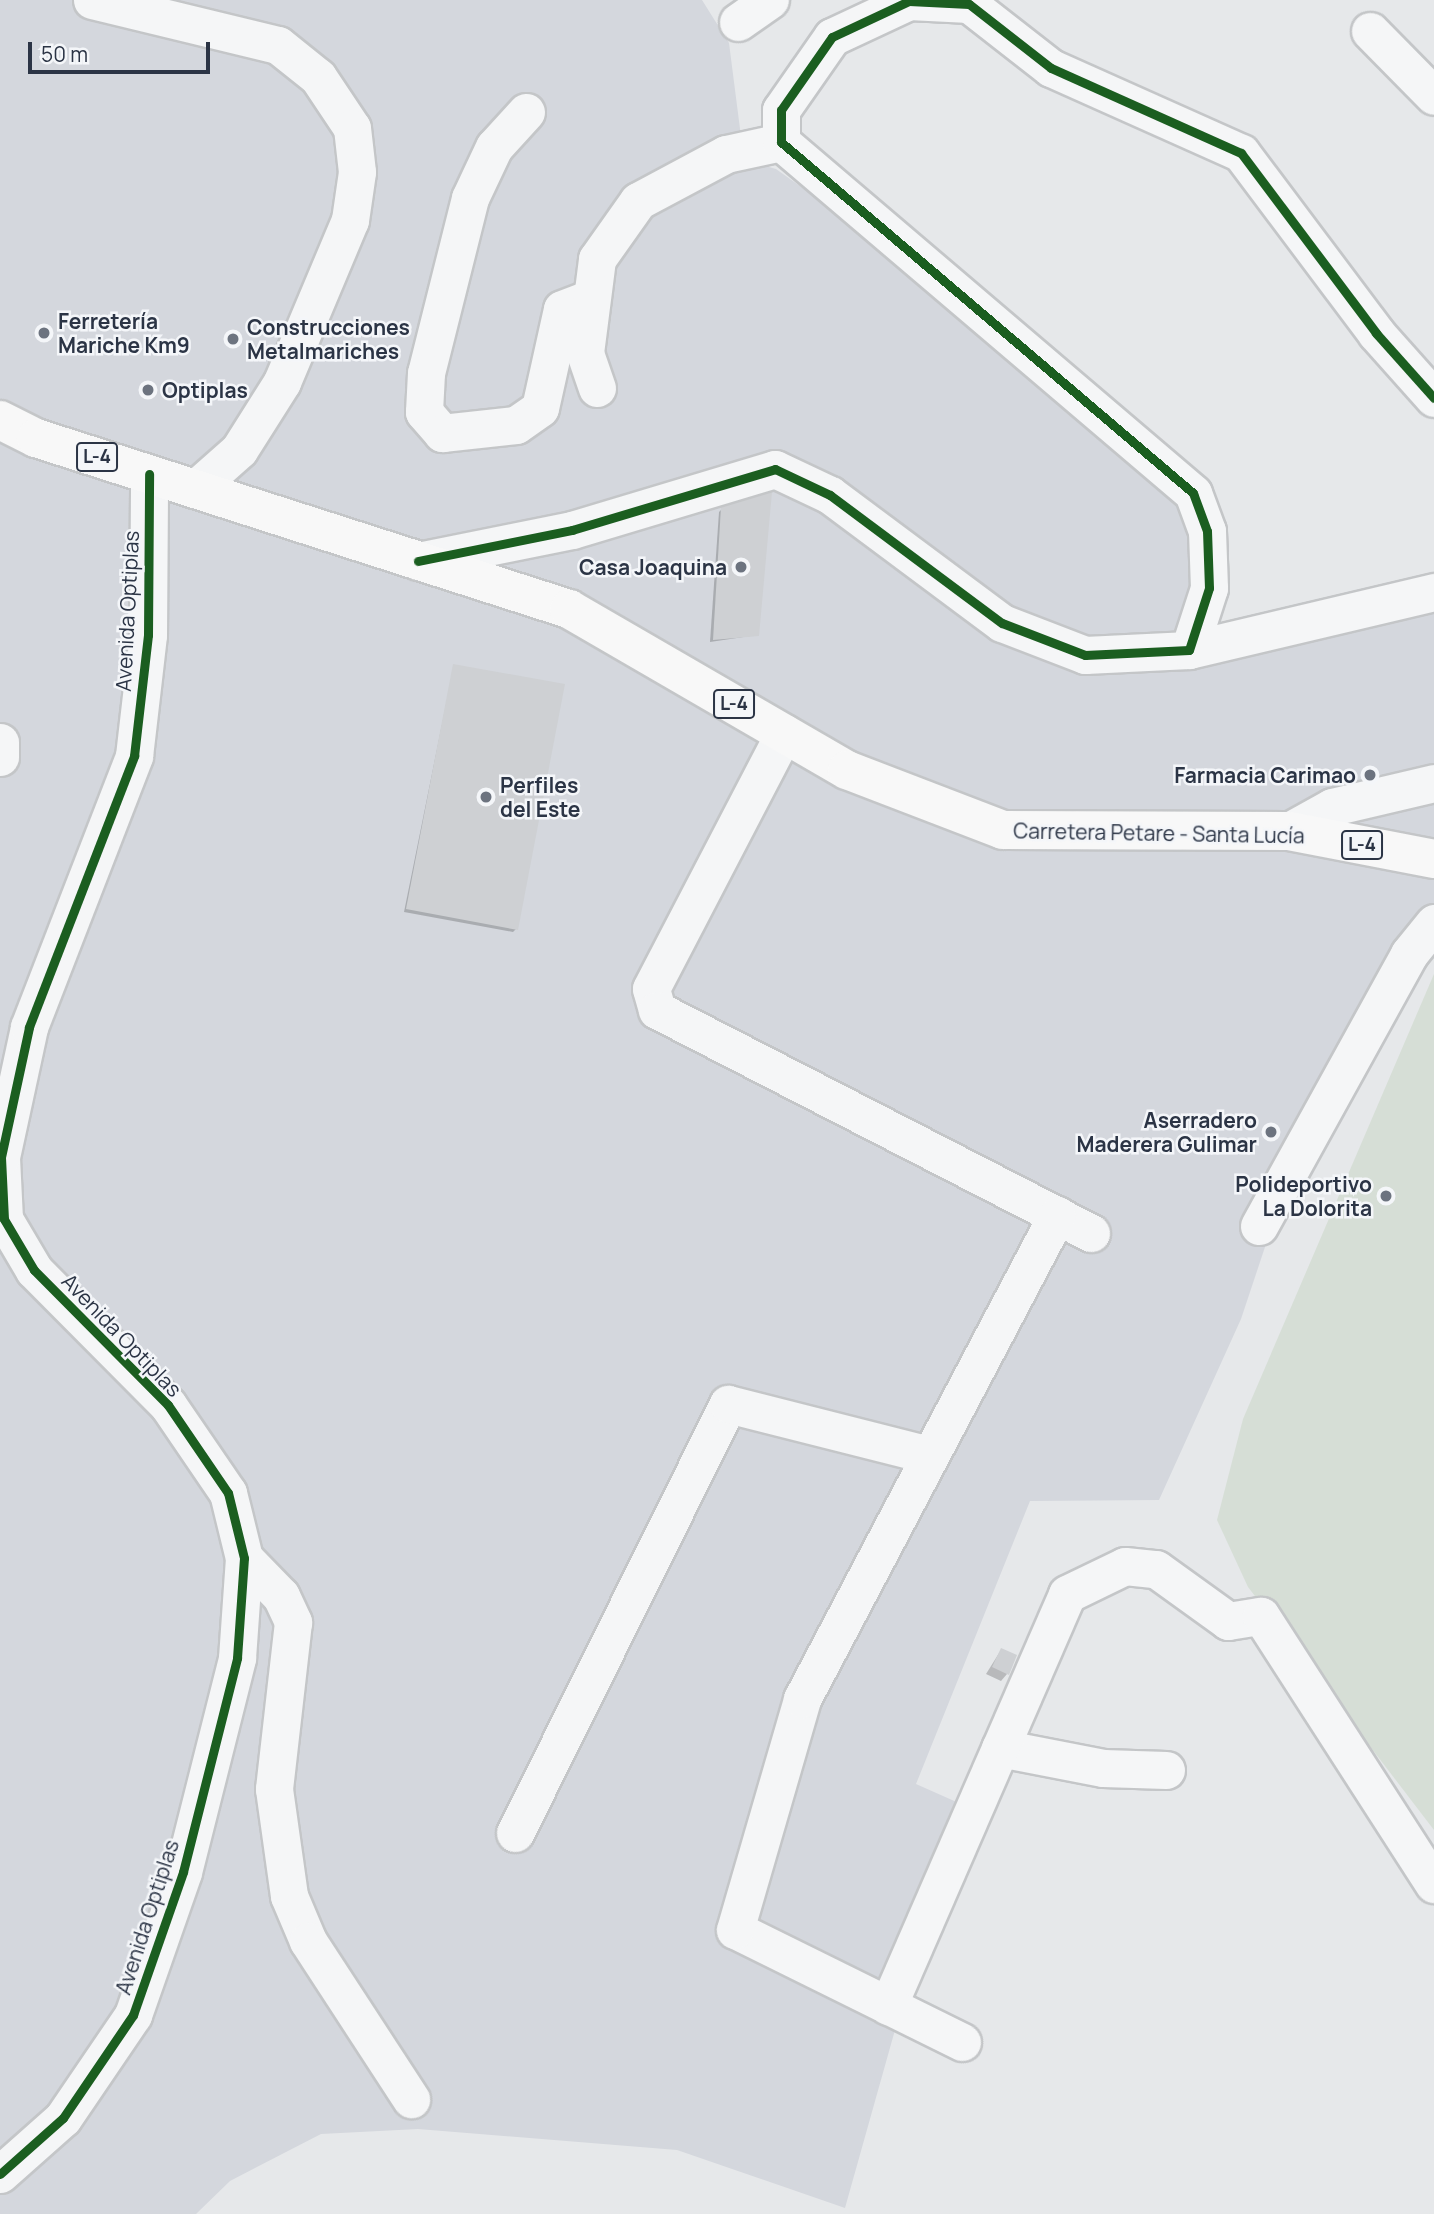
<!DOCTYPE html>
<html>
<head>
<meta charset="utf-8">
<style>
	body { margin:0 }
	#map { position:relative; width:1434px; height:2214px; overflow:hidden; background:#e6e8ea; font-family:Manrope,sans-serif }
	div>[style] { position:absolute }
	.built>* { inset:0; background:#d4d7dd }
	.green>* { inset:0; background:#d6ded6 }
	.shadow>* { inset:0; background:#0003 }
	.building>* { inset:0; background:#ced0d3 }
	.roads { filter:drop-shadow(2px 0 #c4c6c8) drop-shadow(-2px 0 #c4c6c8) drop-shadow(0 2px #c4c6c8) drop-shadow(0 -2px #c4c6c8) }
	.minor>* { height:37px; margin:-18.5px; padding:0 18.5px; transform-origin:18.5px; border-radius:18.5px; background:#f5f6f7 }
	.major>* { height:38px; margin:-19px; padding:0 19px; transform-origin:19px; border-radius:19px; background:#f8f8f8 }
	.cycleway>* { height:9px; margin:-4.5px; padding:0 4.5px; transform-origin:4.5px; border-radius:4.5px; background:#1b5e20 }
	.dots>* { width:19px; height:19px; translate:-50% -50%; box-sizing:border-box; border:4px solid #f4f6f9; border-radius:50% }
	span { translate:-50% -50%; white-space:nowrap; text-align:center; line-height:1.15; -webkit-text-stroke:5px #f4f6f9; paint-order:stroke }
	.shield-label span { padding:2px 5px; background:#f4f6f9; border:2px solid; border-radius:5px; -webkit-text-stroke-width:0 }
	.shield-label { font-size:19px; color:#2b3445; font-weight:700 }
	.poi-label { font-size:21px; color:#2b3445; font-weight:700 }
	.left { translate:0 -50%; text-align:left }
	.right { translate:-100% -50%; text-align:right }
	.street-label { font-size:21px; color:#2b3445 }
	.scale { position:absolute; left:28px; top:42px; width:182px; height:32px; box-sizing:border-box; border:4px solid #2b3445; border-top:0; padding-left:9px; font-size:21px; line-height:24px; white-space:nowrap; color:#2b3445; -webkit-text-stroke:5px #f4f6f9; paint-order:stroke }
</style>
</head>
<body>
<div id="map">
	<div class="built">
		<div style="clip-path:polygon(0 0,702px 0,729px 43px,744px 160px,776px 169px,908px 263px,1161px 479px,1188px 518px,1199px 557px,1181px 631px,1434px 596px,1434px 922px,1321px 1079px,1241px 1319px,1159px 1500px,1030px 1501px,916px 1784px,970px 1808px,911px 1973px,845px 2208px,677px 2150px,418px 2129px,321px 2134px,230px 2181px,196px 2214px,0 2214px)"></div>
	</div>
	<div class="green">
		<div style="clip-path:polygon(1434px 974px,1434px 1830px,1248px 1587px,1217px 1520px,1243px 1419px)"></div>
	</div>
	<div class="shadow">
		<div style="clip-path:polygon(722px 509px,757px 635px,710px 642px,719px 512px)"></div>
		<div style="clip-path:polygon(454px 665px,516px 929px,513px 932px,404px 912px)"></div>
		<div style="clip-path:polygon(1001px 1650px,1007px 1674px,1001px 1681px,986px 1674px)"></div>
	</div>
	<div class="building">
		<div style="clip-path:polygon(772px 492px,759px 636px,713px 640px,721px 507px)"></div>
		<div style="clip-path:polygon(453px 664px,565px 684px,518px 930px,406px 909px)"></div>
		<div style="clip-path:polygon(1001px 1648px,1017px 1655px,1009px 1675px,992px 1667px)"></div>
	</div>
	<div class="roads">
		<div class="minor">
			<div style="left:92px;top:0;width:191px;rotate:13.6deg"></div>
			<div style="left:278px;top:45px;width:51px;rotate:38.7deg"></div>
			<div style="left:318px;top:77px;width:61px;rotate:56.3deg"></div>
			<div style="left:352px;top:128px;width:44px;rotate:83.5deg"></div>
			<div style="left:357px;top:172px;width:49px;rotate:98.3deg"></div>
			<div style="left:350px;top:220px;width:176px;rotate:112.8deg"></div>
			<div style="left:282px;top:382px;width:80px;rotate:122.3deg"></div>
			<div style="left:239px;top:450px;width:59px;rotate:138.4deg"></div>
			<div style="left:738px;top:22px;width:39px;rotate:-35deg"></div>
			<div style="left:1370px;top:31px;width:91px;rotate:45.4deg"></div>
			<div style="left:526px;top:112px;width:47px;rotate:132.4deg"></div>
			<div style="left:494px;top:147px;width:56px;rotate:115.2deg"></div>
			<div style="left:470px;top:198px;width:180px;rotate:104.1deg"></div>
			<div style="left:426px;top:373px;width:39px;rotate:93deg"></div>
			<div style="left:424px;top:412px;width:28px;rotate:49deg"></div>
			<div style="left:442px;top:433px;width:74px;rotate:-6.2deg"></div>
			<div style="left:516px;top:425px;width:29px;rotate:-35deg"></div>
			<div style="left:540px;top:408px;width:101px;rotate:-77.5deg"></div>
			<div style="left:562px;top:309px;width:28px;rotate:-21deg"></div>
			<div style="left:597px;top:388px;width:37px;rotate:-109deg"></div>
			<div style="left:585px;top:353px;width:95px;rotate:-82.7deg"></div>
			<div style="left:597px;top:259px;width:71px;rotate:-54.7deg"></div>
			<div style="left:638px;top:201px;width:100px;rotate:-28.1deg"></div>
			<div style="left:726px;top:154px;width:56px;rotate:-12.3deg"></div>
			<div style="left:418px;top:561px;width:157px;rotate:-11.4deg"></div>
			<div style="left:572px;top:530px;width:212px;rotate:-16.7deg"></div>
			<div style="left:775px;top:469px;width:61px;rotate:25.3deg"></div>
			<div style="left:830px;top:495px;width:214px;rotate:36.7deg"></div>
			<div style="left:1002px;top:623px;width:89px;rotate:21.1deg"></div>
			<div style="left:1085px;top:655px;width:104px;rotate:-2.8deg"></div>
			<div style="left:1189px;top:650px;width:65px;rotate:-72.1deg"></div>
			<div style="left:1209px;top:588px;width:57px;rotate:-92deg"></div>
			<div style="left:1207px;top:531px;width:40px;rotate:-110.2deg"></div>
			<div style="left:1193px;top:493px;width:541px;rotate:-139.57deg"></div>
			<div style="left:781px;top:142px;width:32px;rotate:-90deg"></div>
			<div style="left:781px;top:110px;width:89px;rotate:-55.1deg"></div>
			<div style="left:832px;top:37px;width:85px;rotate:-25.1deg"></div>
			<div style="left:909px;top:1px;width:60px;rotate:2.9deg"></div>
			<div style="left:969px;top:4px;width:104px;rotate:38deg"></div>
			<div style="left:1051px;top:68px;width:208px;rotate:24.1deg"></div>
			<div style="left:1241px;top:153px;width:225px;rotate:53.1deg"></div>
			<div style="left:1376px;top:333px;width:87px;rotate:48.3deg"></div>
			<div style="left:1189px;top:650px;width:252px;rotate:-13.3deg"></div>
			<div style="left:784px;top:733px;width:288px;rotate:117.5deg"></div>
			<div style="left:651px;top:989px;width:22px;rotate:74deg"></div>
			<div style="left:657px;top:1010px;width:488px;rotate:27.2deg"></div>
			<div style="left:0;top:742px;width:15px;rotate:90deg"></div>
			<div style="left:1289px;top:831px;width:49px;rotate:-29.2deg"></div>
			<div style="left:1332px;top:807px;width:105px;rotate:-13.2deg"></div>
			<div style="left:1259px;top:1226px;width:311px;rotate:-61.1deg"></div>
			<div style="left:1409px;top:954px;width:40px;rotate:-51deg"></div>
			<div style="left:244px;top:1558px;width:53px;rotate:45.8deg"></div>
			<div style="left:281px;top:1596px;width:29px;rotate:65deg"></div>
			<div style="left:293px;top:1622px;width:168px;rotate:96.5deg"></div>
			<div style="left:274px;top:1789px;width:108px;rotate:82deg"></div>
			<div style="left:289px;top:1896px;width:49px;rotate:67.1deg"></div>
			<div style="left:308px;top:1941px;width:189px;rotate:56.9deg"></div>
			<div style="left:1000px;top:1748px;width:105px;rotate:11deg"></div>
			<div style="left:1103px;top:1768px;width:63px;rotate:1.8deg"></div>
			<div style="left:515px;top:1833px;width:479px;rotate:-63.6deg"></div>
			<div style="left:728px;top:1404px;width:208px;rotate:14.2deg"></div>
			<div style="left:888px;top:2006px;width:449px;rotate:-66.5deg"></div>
			<div style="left:1067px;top:1594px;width:64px;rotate:-25.8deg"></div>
			<div style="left:1125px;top:1566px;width:31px;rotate:6deg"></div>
			<div style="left:1156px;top:1569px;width:89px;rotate:35.8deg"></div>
			<div style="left:1228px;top:1621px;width:33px;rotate:-9deg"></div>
			<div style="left:1261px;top:1616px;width:319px;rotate:57.2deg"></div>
			<div style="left:962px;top:2042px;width:253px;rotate:-153.7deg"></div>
			<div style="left:735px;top:1930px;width:241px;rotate:-73.8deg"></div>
			<div style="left:802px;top:1699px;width:547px;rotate:-62.22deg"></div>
			<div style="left:0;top:2174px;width:84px;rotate:-41.6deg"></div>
			<div style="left:63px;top:2118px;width:125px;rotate:-55.8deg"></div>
			<div style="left:133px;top:2015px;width:151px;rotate:-70.7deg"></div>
			<div style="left:183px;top:1872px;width:221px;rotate:-75.8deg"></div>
			<div style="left:237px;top:1658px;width:100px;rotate:-86deg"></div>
			<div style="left:244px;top:1558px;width:67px;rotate:-103.8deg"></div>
			<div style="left:228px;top:1493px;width:107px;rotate:-124.3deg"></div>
			<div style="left:168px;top:1405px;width:190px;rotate:-134.8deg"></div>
			<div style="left:34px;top:1270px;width:59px;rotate:-120.5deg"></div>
			<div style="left:4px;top:1219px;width:62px;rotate:-92.8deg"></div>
			<div style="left:1px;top:1157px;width:133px;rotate:-77.8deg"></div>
			<div style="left:29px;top:1027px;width:291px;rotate:-68.8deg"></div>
			<div style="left:134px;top:756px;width:122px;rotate:-83.4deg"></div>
			<div style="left:148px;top:635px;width:161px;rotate:-89.6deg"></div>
		</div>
		<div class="major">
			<div style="left:0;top:420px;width:40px;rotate:26.6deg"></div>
			<div style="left:36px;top:438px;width:560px;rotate:17.79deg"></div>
			<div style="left:569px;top:609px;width:321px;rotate:30.1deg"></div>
			<div style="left:847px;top:770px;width:167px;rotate:21deg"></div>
			<div style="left:1003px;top:830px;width:286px;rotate:0.2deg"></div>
			<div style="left:1289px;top:831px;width:148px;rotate:10.9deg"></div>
		</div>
	</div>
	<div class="cycleway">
		<div style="left:418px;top:561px;width:157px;rotate:-11.4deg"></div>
		<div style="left:572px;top:530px;width:212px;rotate:-16.7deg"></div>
		<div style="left:775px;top:469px;width:61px;rotate:25.3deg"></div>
		<div style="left:830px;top:495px;width:214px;rotate:36.7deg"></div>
		<div style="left:1002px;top:623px;width:89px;rotate:21.1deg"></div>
		<div style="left:1085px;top:655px;width:104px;rotate:-2.8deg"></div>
		<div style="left:1189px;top:650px;width:65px;rotate:-72.1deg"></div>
		<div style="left:1209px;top:588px;width:57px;rotate:-92deg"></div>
		<div style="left:1207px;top:531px;width:40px;rotate:-110.2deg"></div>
		<div style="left:1193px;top:493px;width:541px;rotate:-139.57deg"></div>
		<div style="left:781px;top:142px;width:32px;rotate:-90deg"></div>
		<div style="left:781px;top:110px;width:89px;rotate:-55.1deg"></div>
		<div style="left:832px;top:37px;width:85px;rotate:-25.1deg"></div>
		<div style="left:909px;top:1px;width:60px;rotate:2.9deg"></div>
		<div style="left:969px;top:4px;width:104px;rotate:38deg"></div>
		<div style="left:1051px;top:68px;width:208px;rotate:24.1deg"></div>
		<div style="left:1241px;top:153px;width:225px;rotate:53.1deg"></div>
		<div style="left:1376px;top:333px;width:87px;rotate:48.3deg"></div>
		<div style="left:0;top:2174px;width:84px;rotate:-41.6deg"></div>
		<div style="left:63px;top:2118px;width:125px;rotate:-55.8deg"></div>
		<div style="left:133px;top:2015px;width:151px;rotate:-70.7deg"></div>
		<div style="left:183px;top:1872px;width:221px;rotate:-75.8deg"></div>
		<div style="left:237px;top:1658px;width:100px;rotate:-86deg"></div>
		<div style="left:244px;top:1558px;width:67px;rotate:-103.8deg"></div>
		<div style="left:228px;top:1493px;width:107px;rotate:-124.3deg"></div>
		<div style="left:168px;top:1405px;width:190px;rotate:-134.8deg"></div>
		<div style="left:34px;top:1270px;width:59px;rotate:-120.5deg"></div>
		<div style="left:4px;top:1219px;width:62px;rotate:-92.8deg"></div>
		<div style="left:1px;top:1157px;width:133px;rotate:-77.8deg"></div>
		<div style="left:29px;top:1027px;width:291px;rotate:-68.8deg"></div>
		<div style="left:134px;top:756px;width:122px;rotate:-83.4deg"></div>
		<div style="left:148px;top:635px;width:161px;rotate:-89.6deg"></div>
	</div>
	<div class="dots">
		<div style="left:44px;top:333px;background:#6c737f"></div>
		<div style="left:233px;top:339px;background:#6c737f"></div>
		<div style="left:148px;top:390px;background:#6c737f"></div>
		<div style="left:741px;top:567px;background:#6c737f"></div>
		<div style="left:1370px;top:775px;background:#6c737f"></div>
		<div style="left:486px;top:797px;background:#6c737f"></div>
		<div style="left:1271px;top:1132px;background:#6c737f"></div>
		<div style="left:1386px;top:1196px;background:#6c737f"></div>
	</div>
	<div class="shield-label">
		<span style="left:97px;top:457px">L-4</span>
		<span style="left:734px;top:704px">L-4</span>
		<span style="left:1362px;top:845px">L-4</span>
	</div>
	<div class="poi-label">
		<span class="left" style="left:58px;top:333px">Ferretería<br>Mariche Km9</span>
		<span class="left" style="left:247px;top:339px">Construcciones<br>Metalmariches</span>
		<span class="left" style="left:162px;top:390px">Optiplas</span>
		<span class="right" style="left:727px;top:567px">Casa Joaquina</span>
		<span class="right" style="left:1356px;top:775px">Farmacia Carimao</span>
		<span class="left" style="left:500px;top:797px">Perfiles<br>del Este</span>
		<span class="right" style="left:1257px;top:1132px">Aserradero<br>Maderera Gulimar</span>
		<span class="right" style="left:1372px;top:1196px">Polideportivo<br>La Dolorita</span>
	</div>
	<div class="street-label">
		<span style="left:127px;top:611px;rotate:-87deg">Avenida Optiplas</span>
		<span style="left:1159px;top:833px;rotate:1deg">Carretera Petare - Santa Lucía</span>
		<span style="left:122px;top:1335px;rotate:46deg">Avenida Optiplas</span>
		<span style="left:147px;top:1917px;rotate:-72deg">Avenida Optiplas</span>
	</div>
	<div class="scale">50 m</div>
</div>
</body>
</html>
